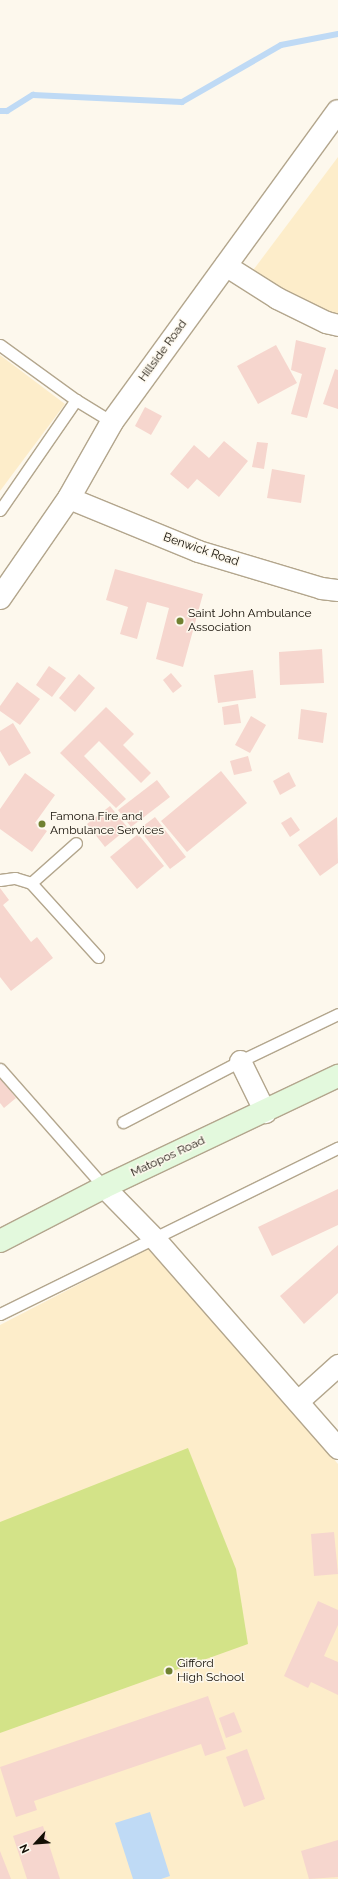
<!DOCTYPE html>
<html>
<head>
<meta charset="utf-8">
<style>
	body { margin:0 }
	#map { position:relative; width:338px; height:1879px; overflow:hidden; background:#fdf8ed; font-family:Raleway,sans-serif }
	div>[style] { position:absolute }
	.built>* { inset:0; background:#fdedca }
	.green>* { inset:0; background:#d3e388 }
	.water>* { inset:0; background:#bfdaf5 }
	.stream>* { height:6px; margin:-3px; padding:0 3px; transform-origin:3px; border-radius:3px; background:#bfdaf5 }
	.building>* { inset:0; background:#f6d6ce }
	.roads { filter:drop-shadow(1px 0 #b3a68d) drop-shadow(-1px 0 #b3a68d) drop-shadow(0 1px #b3a68d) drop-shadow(0 -1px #b3a68d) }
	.service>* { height:11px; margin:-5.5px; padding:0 5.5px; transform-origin:5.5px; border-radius:5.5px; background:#fff }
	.minor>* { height:21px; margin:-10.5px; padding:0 10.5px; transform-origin:10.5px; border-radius:10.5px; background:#fff }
	.tertiary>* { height:22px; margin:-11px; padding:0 11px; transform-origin:11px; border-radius:11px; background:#fff }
	.secondary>* { height:22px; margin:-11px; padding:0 11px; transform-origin:11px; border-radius:11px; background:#e3f9dd }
	.dots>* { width:11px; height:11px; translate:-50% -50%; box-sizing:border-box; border:2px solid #fdf8ed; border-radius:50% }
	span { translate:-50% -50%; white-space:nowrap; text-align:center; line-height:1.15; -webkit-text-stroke:3px #fdf8ed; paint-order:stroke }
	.street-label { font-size:12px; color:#140f06 }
	.poi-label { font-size:12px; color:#140f06 }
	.left { translate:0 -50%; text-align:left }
	.north { position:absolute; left:16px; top:1823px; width:40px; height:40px; -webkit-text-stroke:3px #fdf8ed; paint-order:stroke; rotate:244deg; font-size:11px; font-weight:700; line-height:16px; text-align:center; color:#140f06 }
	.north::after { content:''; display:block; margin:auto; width:14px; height:18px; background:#140f06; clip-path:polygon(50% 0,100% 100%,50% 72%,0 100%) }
</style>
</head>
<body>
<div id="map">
	<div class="built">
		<div style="clip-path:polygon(338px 157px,338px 318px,251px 273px)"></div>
		<div style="clip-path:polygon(0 355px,65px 404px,0 491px)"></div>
		<div style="clip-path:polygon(151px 1247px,338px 1464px,338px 1879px,0 1879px,0 1325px)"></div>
	</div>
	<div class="green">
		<div style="clip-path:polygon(188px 1448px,236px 1569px,248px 1644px,0 1733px,0 1522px)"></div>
	</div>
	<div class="water">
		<div style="clip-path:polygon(150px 1812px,170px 1876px,161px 1879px,133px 1879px,115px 1823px)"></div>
	</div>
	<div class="stream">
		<div style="left:0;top:111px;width:7px"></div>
		<div style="left:7px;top:111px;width:31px;rotate:-32deg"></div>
		<div style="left:33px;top:95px;width:149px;rotate:2.7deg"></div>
		<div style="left:182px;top:102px;width:114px;rotate:-29.9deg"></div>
		<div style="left:281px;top:45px;width:58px;rotate:-10.9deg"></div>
	</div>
	<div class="building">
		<div style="clip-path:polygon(296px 340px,326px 348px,307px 418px,291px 414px,302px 374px,291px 370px)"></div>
		<div style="clip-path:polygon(276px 345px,297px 383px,258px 404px,237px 366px)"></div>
		<div style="clip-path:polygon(335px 369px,338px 370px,338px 409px,323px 404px)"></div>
		<div style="clip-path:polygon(145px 407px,162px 416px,151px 435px,135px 426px)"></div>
		<div style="clip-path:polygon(224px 441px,248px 461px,219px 497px,197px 479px,188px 489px,170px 474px,194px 445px,209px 458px)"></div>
		<div style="clip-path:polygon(257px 442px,268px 443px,264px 469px,252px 467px)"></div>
		<div style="clip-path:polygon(272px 469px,305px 475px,301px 503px,267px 498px)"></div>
		<div style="clip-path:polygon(115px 569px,203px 594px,183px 667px,156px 659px,169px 608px,147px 602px,137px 639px,120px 634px,128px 607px,106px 600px)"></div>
		<div style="clip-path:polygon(322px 649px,324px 683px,280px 685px,279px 652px)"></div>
		<div style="clip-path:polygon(49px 666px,66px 678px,52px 697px,36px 685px)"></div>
		<div style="clip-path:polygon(253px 670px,256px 698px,218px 703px,214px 675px)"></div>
		<div style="clip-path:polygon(171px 673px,182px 686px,173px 693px,163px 680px)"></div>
		<div style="clip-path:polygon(79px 674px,95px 688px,75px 712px,59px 698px)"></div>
		<div style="clip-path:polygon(17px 682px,40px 699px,20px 725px,0 711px,0 706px)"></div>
		<div style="clip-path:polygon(238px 704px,241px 723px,224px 725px,222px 707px)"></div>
		<div style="clip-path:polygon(106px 707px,134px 734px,123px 745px,151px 773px,141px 783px,99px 741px,84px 756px,126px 799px,116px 808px,60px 753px)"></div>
		<div style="clip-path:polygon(301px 709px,327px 713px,323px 743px,298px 739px)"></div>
		<div style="clip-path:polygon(251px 716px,266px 725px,250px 753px,235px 745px)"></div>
		<div style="clip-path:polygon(13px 723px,31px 753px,9px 766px,0 751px,0 731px)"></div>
		<div style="clip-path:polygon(248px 756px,252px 771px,234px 775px,230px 761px)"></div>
		<div style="clip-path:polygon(221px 771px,247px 803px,187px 852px,161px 821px)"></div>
		<div style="clip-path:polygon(289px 772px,296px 786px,280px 795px,273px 781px)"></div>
		<div style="clip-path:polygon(25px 773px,55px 795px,35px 823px,47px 831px,32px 852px,0 829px,0 809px)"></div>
		<div style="clip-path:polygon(157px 780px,170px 797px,131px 827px,118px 810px)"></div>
		<div style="clip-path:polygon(110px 806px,128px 828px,105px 847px,87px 824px)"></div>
		<div style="clip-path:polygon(155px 817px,186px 857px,170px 869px,139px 829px)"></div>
		<div style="clip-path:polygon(291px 817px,300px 830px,290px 837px,281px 823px)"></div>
		<div style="clip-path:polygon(337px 817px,338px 863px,320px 876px,298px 845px)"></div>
		<div style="clip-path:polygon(138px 834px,164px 866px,137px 889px,110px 857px)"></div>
		<div style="clip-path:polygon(0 888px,9px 900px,3px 905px,31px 942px,37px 937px,53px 958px,11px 991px,0 977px)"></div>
		<div style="clip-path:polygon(0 1078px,16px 1098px,4px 1108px,0 1103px)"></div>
		<div style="clip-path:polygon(338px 1189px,338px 1225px,272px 1256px,258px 1227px)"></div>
		<div style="clip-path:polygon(338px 1245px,338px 1293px,304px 1324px,280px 1296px)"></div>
		<div style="clip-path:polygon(334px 1532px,338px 1574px,314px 1576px,311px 1534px)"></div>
		<div style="clip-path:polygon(318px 1601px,338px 1610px,338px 1625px,324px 1656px,338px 1662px,338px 1695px,311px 1682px,308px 1688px,284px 1676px)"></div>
		<div style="clip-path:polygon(208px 1696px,226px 1749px,205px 1756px,201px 1744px,34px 1801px,37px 1810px,16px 1817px,0 1767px)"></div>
		<div style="clip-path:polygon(234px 1712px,242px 1732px,226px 1738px,219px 1718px)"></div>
		<div style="clip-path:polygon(247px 1749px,265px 1799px,244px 1807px,226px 1757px)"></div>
		<div style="clip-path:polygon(43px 1826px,60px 1879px,27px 1879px,13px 1836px)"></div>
		<div style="clip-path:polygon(338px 1840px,338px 1877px,309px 1879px,301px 1851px)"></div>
		<div style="clip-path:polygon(0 1851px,11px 1879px,0 1879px)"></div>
	</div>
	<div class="roads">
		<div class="service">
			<div style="left:0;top:345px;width:94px;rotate:35.9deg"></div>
			<div style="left:76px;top:400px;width:42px;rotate:31.4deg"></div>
			<div style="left:0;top:510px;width:134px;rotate:-55.4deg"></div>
			<div style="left:0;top:880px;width:15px;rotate:-8deg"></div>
			<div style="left:15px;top:878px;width:17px;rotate:17deg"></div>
			<div style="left:31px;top:883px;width:100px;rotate:47.8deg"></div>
			<div style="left:31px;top:883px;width:60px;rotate:-41.6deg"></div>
			<div style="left:0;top:1069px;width:157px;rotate:48.6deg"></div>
			<div style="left:123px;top:1122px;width:132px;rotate:-27.5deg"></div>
			<div style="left:240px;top:1061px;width:109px;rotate:-25.6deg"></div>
			<div style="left:0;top:1314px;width:377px;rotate:-26.2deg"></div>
		</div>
		<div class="minor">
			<div style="left:225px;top:265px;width:62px;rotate:32.4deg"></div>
			<div style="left:277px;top:298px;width:55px;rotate:26.1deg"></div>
			<div style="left:326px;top:322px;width:12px;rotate:14deg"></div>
			<div style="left:69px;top:498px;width:139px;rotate:22.3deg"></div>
			<div style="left:198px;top:551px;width:128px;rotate:16.7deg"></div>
			<div style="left:321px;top:588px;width:17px;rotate:7deg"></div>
			<div style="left:240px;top:1061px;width:57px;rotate:63.9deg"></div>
			<div style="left:104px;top:1187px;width:71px;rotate:45.6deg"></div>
			<div style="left:154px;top:1238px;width:279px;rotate:48.8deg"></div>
			<div style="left:298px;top:1401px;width:54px;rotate:-42deg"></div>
		</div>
		<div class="tertiary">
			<div style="left:0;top:598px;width:121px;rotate:-55.4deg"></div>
			<div style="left:69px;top:498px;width:87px;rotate:-60.5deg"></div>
			<div style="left:112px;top:422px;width:384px;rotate:-54deg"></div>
		</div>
		<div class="secondary">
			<div style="left:0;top:1241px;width:117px;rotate:-27.4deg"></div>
			<div style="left:104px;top:1187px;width:259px;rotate:-25.4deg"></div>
		</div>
	</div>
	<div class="dots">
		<div style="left:180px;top:621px;background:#708131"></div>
		<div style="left:42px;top:824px;background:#708131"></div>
		<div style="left:169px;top:1671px;background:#708131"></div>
	</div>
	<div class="street-label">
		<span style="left:163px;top:351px;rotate:-54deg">Hillside Road</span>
		<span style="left:201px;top:550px;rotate:19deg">Benwick Road</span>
		<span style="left:168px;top:1157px;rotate:-25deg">Matopos Road</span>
	</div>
	<div class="poi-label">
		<span class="left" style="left:188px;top:621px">Saint John Ambulance<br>Association</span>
		<span class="left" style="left:50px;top:824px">Famona Fire and<br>Ambulance Services</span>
		<span class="left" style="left:177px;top:1671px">Gifford<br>High School</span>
	</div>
	<div class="north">N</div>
</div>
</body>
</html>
